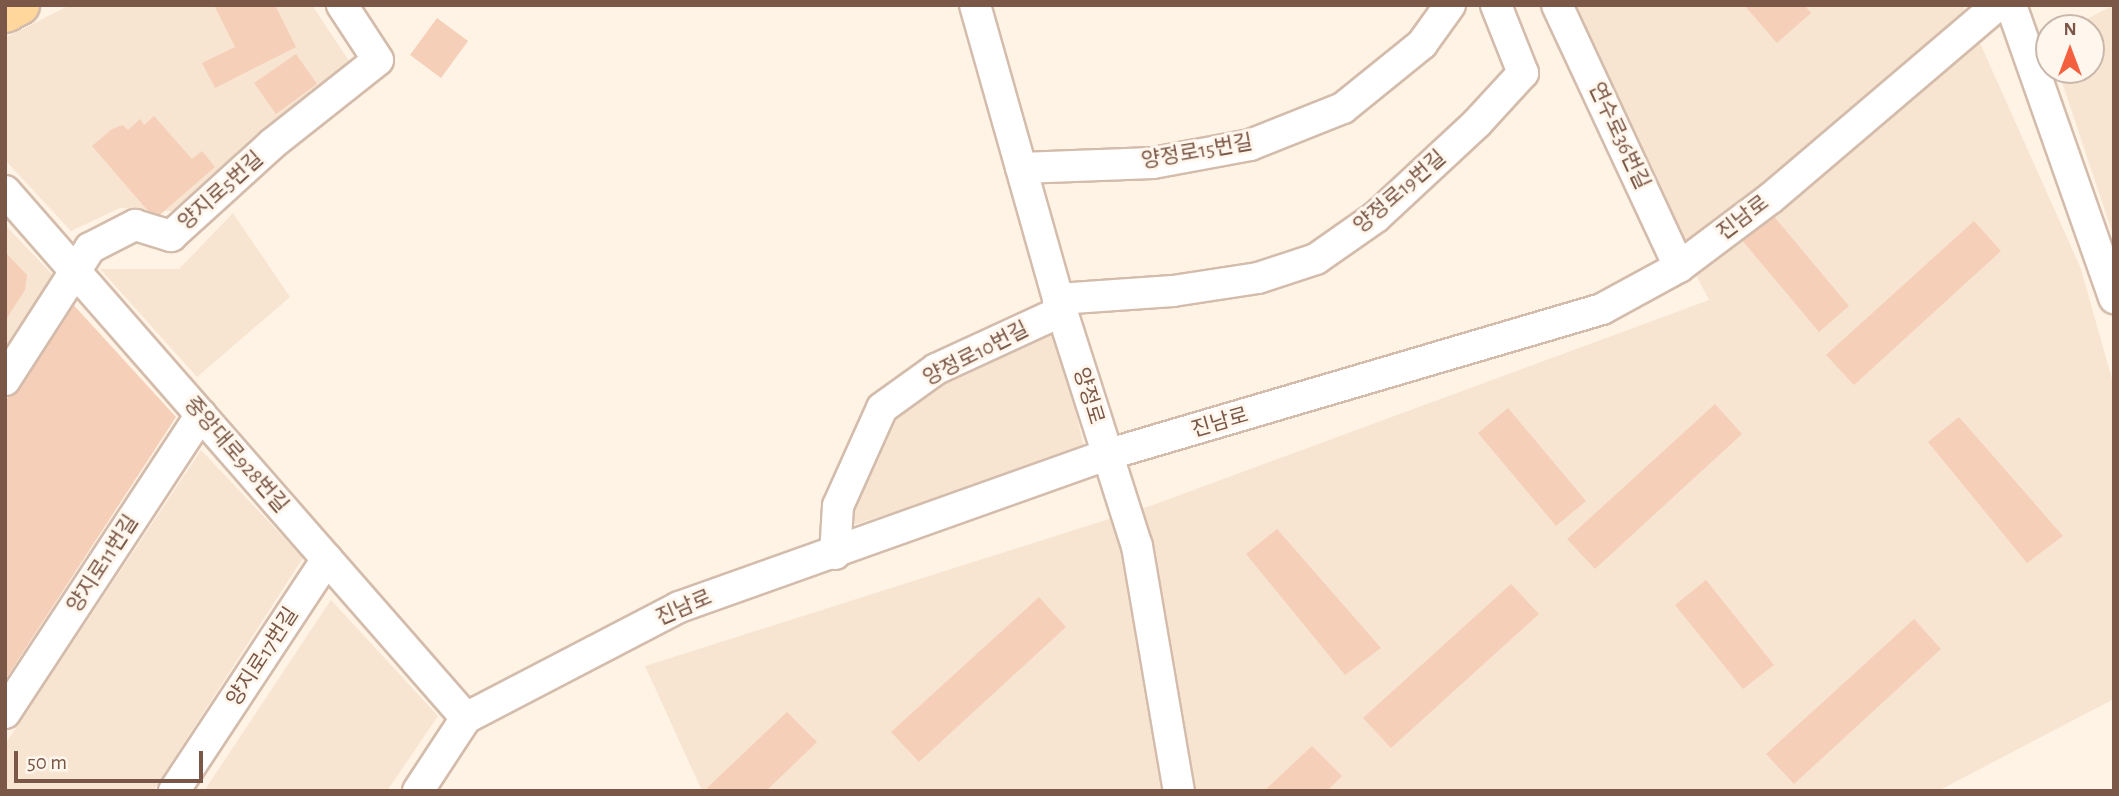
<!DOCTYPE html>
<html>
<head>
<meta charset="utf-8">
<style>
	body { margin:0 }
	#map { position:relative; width:2119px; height:796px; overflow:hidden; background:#fef3e4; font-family:"Alegreya Sans","Noto Sans KR",sans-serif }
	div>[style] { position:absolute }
	.residential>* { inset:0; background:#f7e5d2 }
	.building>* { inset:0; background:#f6cfb9 }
	.roads { filter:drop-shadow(2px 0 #d4bcac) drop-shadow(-2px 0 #d4bcac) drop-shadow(0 2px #d4bcac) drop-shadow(0 -2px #d4bcac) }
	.minor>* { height:30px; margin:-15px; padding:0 15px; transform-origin:15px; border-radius:15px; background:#fff }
	.major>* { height:37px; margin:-18.5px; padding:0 18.5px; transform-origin:18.5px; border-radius:18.5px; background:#ffd69b }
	span { translate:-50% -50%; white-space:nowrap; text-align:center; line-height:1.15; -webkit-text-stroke:6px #fff7ed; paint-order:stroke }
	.street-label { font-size:21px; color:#7a5747 }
	.frame { position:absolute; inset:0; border:7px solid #7a5747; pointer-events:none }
	.north { position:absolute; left:2035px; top:14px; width:70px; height:70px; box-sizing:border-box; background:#fff7ed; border:2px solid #cab7ab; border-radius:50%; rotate:0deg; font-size:19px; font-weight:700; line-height:28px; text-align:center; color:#7a5747 }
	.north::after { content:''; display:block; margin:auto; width:24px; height:32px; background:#f4603e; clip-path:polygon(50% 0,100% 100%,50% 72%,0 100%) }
	.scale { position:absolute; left:14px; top:751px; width:189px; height:32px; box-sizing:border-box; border:4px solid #7a5747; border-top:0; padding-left:9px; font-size:21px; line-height:24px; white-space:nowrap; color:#7a5747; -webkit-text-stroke:5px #fff7ed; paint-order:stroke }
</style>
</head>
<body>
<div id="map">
	<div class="residential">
		<div style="clip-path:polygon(70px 5px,312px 5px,351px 64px,172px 211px,120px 208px,71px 231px,5px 160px,5px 38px)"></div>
		<div style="clip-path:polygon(1554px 5px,1963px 5px,2081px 269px,2114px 386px,2114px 699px,1938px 791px,702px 791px,645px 666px,1153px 505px,1709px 300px)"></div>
		<div style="clip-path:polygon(2114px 5px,2114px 238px,2058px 70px,2091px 70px,2091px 28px,2069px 28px)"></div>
		<div style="clip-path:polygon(233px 213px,290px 297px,197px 377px,100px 269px,179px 269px)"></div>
		<div style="clip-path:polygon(5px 225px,54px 276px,5px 350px)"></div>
		<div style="clip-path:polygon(1057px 330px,1085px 452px,850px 526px,882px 408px)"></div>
		<div style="clip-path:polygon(201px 450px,303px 558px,153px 791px,5px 791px,5px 744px)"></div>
		<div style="clip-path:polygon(331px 600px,438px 716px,387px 791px,204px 791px)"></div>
	</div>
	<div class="building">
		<div style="clip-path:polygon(214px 5px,275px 5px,296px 47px,215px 88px,202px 63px,235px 47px)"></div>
		<div style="clip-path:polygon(1744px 5px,1804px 5px,1811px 13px,1777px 43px)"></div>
		<div style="clip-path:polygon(437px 18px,468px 41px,441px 78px,410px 55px)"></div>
		<div style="clip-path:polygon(296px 54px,317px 84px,276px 114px,254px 83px)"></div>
		<div style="clip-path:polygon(154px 116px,192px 159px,202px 151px,215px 167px,155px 219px,92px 146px,112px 129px,123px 125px,128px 130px,140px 119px,144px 125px)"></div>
		<div style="clip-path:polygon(1771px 213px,1849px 306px,1819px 332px,1741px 239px)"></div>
		<div style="clip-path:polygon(1974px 221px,2001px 251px,1854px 385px,1826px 355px)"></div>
		<div style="clip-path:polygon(5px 252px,27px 275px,25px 290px,5px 321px)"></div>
		<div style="clip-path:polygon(69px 300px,176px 417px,5px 680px,5px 402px)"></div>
		<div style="clip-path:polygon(1715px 404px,1742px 434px,1595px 569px,1567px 539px)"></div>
		<div style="clip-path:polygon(1508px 408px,1586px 501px,1556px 526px,1478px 433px)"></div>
		<div style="clip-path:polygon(1959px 417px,2063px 536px,2027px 563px,1928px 442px)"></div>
		<div style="clip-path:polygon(1277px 529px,1381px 648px,1345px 675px,1246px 554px)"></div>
		<div style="clip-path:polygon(1706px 580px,1774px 665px,1743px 689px,1675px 605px)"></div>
		<div style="clip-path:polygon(1511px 584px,1539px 614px,1391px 748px,1363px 718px)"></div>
		<div style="clip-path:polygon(1039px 597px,1066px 627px,919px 762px,891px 732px)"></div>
		<div style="clip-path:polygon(1914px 619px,1941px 649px,1794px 784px,1766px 754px)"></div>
		<div style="clip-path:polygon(787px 712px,817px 742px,766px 791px,710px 791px,707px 788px)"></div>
		<div style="clip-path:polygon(1312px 746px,1342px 776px,1327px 791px,1264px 791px)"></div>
	</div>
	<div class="roads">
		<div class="minor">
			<div style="left:975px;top:5px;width:305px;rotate:74.2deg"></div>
			<div style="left:1058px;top:299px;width:259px;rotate:72.3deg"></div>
			<div style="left:1137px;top:546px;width:249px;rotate:80.3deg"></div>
			<div style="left:1557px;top:5px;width:289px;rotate:65deg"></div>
			<div style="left:2011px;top:5px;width:311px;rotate:70.6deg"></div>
			<div style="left:1021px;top:168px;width:132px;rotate:-2.2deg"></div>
			<div style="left:1153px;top:163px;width:99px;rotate:-10.5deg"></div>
			<div style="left:1250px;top:145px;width:100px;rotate:-21.7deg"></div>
			<div style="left:1343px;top:108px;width:102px;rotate:-39deg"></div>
			<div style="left:1422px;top:44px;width:48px;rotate:-54.3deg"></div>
			<div style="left:5px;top:191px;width:700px;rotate:48.82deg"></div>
			<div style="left:1058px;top:299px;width:115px;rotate:-4deg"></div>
			<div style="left:1173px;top:291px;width:86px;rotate:-8.7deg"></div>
			<div style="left:1258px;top:278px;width:61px;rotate:-18.1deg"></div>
			<div style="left:1316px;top:259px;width:73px;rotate:-35deg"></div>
			<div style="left:1376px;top:217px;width:138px;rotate:-42.9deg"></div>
			<div style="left:1477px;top:123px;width:68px;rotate:-47.4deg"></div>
			<div style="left:1523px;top:73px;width:73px;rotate:-111.7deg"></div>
			<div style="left:5px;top:380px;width:157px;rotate:-57.2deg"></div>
			<div style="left:90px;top:248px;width:51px;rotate:-27.1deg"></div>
			<div style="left:135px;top:225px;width:38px;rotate:17deg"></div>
			<div style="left:171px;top:236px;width:137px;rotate:-42.3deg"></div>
			<div style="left:272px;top:144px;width:135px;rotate:-38.4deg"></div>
			<div style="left:378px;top:60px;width:66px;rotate:-123.2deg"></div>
			<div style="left:835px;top:554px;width:48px;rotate:-86.4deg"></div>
			<div style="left:838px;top:506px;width:107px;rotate:-65.8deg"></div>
			<div style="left:882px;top:408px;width:67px;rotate:-35.8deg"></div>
			<div style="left:936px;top:369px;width:139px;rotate:-24.7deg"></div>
			<div style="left:5px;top:713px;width:357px;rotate:-56.7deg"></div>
			<div style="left:174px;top:791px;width:278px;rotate:-56.6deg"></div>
			<div style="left:418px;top:791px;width:87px;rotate:-56.7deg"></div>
			<div style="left:466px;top:718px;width:240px;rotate:-27.5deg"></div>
			<div style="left:679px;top:607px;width:453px;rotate:-19.6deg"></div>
			<div style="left:1106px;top:455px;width:517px;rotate:-16.4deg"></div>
			<div style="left:1602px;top:309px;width:88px;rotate:-28.6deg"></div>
			<div style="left:1679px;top:267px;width:115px;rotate:-36.9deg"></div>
			<div style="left:1771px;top:198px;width:298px;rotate:-40.4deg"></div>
		</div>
		<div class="major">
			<div style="left:5px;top:13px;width:17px;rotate:-28deg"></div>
		</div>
	</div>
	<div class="street-label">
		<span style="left:1619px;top:136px;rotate:65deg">연수로36번길</span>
		<span style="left:1197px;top:152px;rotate:-10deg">양정로15번길</span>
		<span style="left:221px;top:191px;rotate:-42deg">양지로5번길</span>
		<span style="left:1400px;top:192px;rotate:-41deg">양정로19번길</span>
		<span style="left:1743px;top:218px;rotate:-37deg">진남로</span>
		<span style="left:976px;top:354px;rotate:-27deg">양정로10번길</span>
		<span style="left:1088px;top:396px;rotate:73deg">양정로</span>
		<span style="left:1220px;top:423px;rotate:-16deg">진남로</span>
		<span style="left:236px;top:455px;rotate:49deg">중앙대로928번길</span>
		<span style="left:103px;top:564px;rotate:-57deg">양지로11번길</span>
		<span style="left:684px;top:608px;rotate:-23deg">진남로</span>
		<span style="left:263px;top:657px;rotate:-57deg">양지로17번길</span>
	</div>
	<div class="frame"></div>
	<div class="north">N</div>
	<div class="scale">50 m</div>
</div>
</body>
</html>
